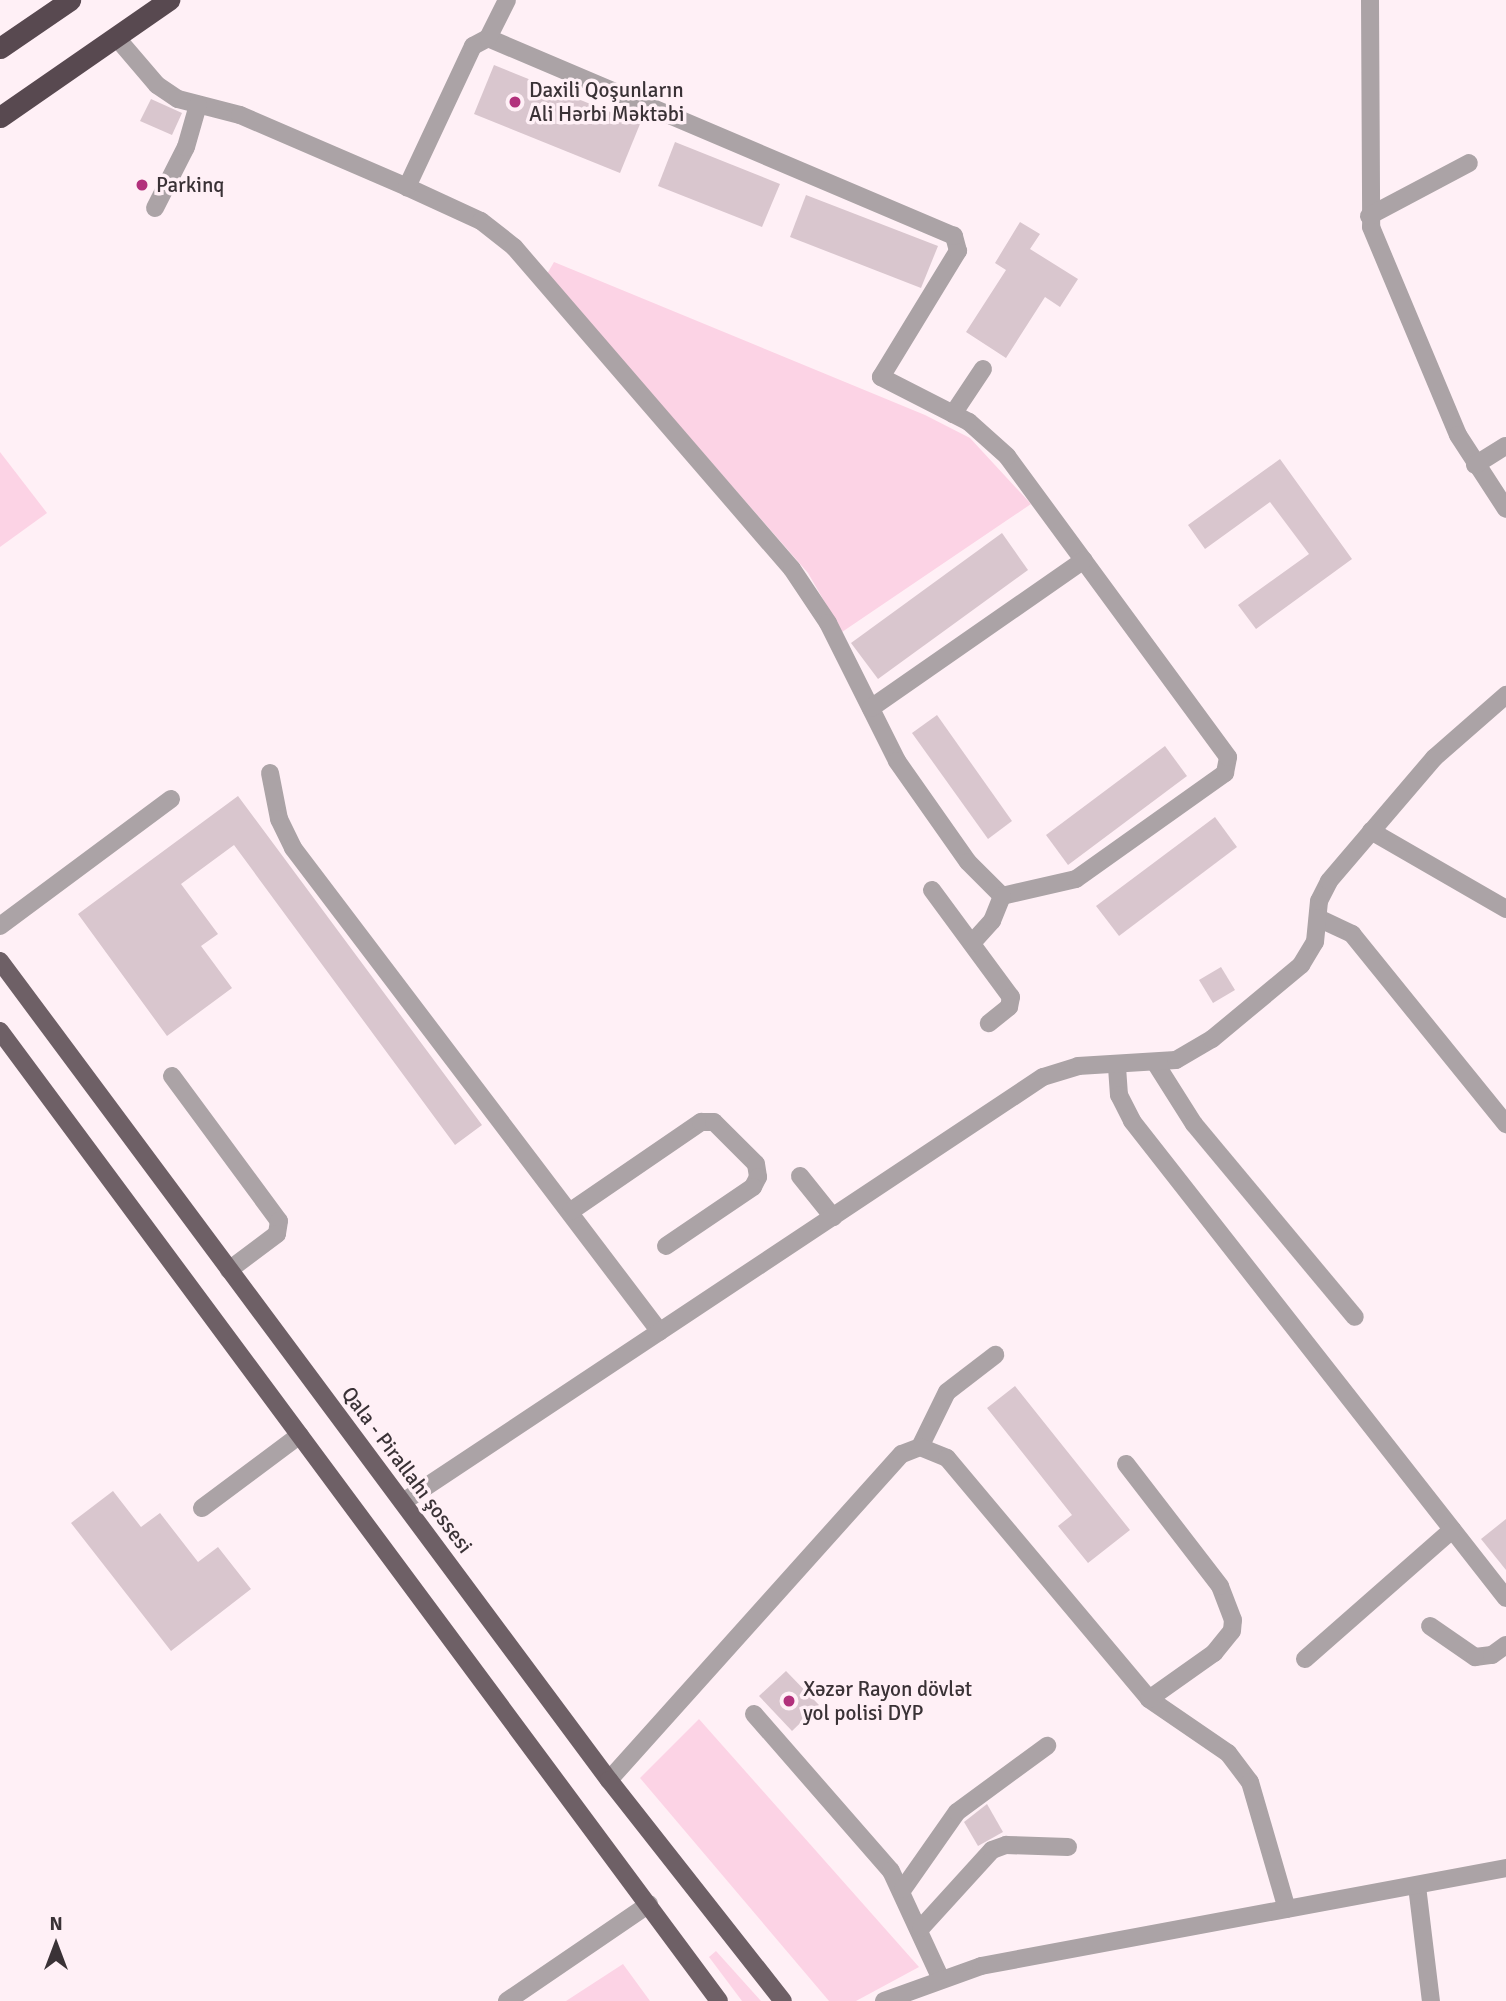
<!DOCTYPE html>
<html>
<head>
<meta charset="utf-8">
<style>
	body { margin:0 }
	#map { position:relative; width:1506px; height:2001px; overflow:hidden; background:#fff0f6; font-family:Signika,sans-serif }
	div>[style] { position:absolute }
	.green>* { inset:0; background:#fcd3e5 }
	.building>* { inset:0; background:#d9c6ce }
	.minor>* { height:18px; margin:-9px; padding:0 9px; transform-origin:9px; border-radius:9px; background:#aba3a6 }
	.major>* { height:18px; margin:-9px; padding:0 9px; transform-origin:9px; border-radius:9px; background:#6e6066 }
	.highway>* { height:21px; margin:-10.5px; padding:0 10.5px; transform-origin:10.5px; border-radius:10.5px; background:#584950 }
	.dots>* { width:19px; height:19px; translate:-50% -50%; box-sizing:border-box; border:4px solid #fff0f6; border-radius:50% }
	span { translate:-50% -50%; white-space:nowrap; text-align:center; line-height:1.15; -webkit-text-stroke:7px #fff0f6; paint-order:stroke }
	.poi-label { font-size:21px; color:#3a3236 }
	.left { translate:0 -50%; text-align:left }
	.street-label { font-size:21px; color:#3a3236 }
	.north { position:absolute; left:21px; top:1910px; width:70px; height:70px; -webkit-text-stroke:5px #fff0f6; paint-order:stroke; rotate:0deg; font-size:19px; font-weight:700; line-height:28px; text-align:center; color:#3a3236 }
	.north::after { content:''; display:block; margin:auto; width:24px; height:32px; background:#3a3236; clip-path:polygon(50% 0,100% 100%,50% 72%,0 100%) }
</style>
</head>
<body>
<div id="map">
	<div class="green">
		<div style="clip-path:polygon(554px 262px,925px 415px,970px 438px,1031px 504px,842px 632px,808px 573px,547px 274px)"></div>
		<div style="clip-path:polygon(0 452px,47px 513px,0 547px)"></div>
		<div style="clip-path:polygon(699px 1719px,919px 1967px,856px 2001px,829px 2001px,640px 1778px)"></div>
		<div style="clip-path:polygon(716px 1951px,761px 2001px,742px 2001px,709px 1957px)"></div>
		<div style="clip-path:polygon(623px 1964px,650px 2001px,566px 2001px)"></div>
	</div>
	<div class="building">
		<div style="clip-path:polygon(494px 65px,640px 124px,620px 173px,474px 114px)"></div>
		<div style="clip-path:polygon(151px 99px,182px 113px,172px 135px,140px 121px)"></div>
		<div style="clip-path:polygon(675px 142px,780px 184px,762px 227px,658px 186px)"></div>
		<div style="clip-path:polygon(806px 195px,938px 246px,921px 288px,790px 237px)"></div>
		<div style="clip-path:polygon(1020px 222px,1040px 234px,1030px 249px,1078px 279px,1060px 307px,1045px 297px,1006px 358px,966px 332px,1006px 270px,995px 263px)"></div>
		<div style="clip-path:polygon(1280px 459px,1352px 559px,1256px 629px,1238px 605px,1309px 554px,1270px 502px,1205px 549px,1188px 525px)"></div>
		<div style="clip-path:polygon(1002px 533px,1028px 570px,878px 679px,851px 643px)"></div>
		<div style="clip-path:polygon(937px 715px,1012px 821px,988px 839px,912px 733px)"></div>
		<div style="clip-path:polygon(1165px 746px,1187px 776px,1068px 865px,1046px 835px)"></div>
		<div style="clip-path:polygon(238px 796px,482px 1125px,455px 1145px,234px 845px,181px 884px,218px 934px,201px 946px,232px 988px,167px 1036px,78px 914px)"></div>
		<div style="clip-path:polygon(1215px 817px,1237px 847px,1119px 936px,1096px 906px)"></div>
		<div style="clip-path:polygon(1221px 967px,1235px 990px,1213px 1003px,1199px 980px)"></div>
		<div style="clip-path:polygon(1015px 1386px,1130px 1530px,1088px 1563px,1058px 1526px,1072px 1515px,987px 1408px)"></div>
		<div style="clip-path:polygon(113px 1491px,141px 1527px,160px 1513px,198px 1562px,218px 1547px,251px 1589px,171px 1651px,71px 1523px)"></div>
		<div style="clip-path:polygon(1506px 1519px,1506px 1570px,1481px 1539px)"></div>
		<div style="clip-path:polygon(786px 1671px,819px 1705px,792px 1731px,759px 1696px)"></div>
		<div style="clip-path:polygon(987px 1804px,1003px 1832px,978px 1846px,964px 1822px)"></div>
	</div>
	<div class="minor">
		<div style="left:1370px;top:0;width:227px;rotate:89.7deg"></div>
		<div style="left:1371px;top:227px;width:225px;rotate:67.3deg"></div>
		<div style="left:1458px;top:435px;width:88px;rotate:57deg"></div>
		<div style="left:116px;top:37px;width:63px;rotate:49.5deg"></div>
		<div style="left:157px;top:85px;width:25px;rotate:34deg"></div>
		<div style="left:178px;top:99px;width:64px;rotate:14.5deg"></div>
		<div style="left:240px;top:115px;width:182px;rotate:23.3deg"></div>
		<div style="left:407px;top:187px;width:81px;rotate:24.7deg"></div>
		<div style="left:481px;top:221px;width:42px;rotate:38.2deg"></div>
		<div style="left:514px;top:247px;width:425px;rotate:49.2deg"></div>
		<div style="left:792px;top:569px;width:65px;rotate:56.3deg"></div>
		<div style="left:828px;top:623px;width:154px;rotate:63.4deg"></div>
		<div style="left:897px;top:761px;width:123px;rotate:54.9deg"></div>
		<div style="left:968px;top:862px;width:48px;rotate:45deg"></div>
		<div style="left:1002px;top:896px;width:76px;rotate:-12.9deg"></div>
		<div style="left:1076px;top:879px;width:183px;rotate:-35.4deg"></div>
		<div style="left:1225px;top:773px;width:16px;rotate:-79deg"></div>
		<div style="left:1228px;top:757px;width:373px;rotate:-126.3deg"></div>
		<div style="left:1007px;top:456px;width:51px;rotate:-138.2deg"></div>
		<div style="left:969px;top:422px;width:99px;rotate:-152.9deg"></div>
		<div style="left:881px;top:377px;width:148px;rotate:-58.6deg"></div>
		<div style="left:958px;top:251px;width:16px;rotate:-105deg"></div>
		<div style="left:954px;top:236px;width:506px;rotate:-156.98deg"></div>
		<div style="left:488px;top:38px;width:17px;rotate:152deg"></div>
		<div style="left:473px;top:46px;width:156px;rotate:115.1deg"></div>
		<div style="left:488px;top:38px;width:42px;rotate:-63.4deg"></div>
		<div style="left:155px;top:208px;width:68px;rotate:-63.1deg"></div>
		<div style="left:186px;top:147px;width:44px;rotate:-74.1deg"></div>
		<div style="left:1369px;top:216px;width:113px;rotate:-27.9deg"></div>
		<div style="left:953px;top:414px;width:54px;rotate:-56.3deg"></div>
		<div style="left:1475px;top:465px;width:36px;rotate:-32deg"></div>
		<div style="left:871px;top:708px;width:259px;rotate:-34.8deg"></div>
		<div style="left:270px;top:773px;width:47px;rotate:78.9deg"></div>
		<div style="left:279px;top:819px;width:32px;rotate:64deg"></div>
		<div style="left:293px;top:848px;width:607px;rotate:52.83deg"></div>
		<div style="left:1371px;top:831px;width:156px;rotate:30deg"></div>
		<div style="left:932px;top:890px;width:133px;rotate:53.6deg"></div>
		<div style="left:1011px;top:997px;width:10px;rotate:101deg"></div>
		<div style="left:1009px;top:1007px;width:26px;rotate:141deg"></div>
		<div style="left:1318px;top:918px;width:38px;rotate:25deg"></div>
		<div style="left:1352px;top:934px;width:245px;rotate:51deg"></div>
		<div style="left:0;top:926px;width:213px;rotate:-36.6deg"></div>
		<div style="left:972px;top:943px;width:30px;rotate:-48deg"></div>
		<div style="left:992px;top:921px;width:27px;rotate:-68deg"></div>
		<div style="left:1156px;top:1064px;width:71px;rotate:57.7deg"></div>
		<div style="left:1194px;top:1124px;width:251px;rotate:50.2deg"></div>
		<div style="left:1117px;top:1067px;width:28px;rotate:86deg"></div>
		<div style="left:1119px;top:1095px;width:29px;rotate:63deg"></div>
		<div style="left:1132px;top:1121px;width:606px;rotate:51.9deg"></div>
		<div style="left:172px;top:1076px;width:180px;rotate:53.6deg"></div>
		<div style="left:279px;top:1221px;width:13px;rotate:99deg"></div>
		<div style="left:277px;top:1234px;width:60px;rotate:143.1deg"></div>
		<div style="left:800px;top:1176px;width:53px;rotate:51.2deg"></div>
		<div style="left:571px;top:1211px;width:158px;rotate:-34.4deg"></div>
		<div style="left:701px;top:1122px;width:13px"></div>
		<div style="left:714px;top:1122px;width:59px;rotate:45deg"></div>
		<div style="left:756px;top:1164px;width:13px;rotate:81deg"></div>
		<div style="left:758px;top:1177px;width:11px;rotate:117deg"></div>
		<div style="left:753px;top:1187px;width:105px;rotate:145.9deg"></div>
		<div style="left:920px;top:1447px;width:61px;rotate:-63.9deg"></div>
		<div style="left:947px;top:1392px;width:61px;rotate:-37.6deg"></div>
		<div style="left:403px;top:1502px;width:768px;rotate:-33.59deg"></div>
		<div style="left:1043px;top:1077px;width:37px;rotate:-17deg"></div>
		<div style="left:1078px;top:1066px;width:98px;rotate:-3.5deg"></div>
		<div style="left:1176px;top:1060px;width:42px;rotate:-30.3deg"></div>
		<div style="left:1212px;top:1039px;width:116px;rotate:-39.7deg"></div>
		<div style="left:1301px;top:965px;width:27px;rotate:-59deg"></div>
		<div style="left:1315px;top:942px;width:41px;rotate:-84.4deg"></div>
		<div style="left:1319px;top:901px;width:22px;rotate:-63deg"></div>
		<div style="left:1329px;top:881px;width:162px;rotate:-49.5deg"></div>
		<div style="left:1434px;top:758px;width:96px;rotate:-41.2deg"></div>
		<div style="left:202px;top:1508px;width:122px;rotate:-36.7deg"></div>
		<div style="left:1430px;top:1626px;width:55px;rotate:34.6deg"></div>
		<div style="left:1475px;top:1657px;width:17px;rotate:-7deg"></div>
		<div style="left:1492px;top:1655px;width:17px;rotate:-36deg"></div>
		<div style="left:1305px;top:1659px;width:196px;rotate:-41.3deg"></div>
		<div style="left:1149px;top:1699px;width:96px;rotate:34.4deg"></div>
		<div style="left:1228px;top:1753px;width:36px;rotate:53deg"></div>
		<div style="left:1250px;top:1782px;width:132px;rotate:73.8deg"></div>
		<div style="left:754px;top:1714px;width:208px;rotate:48.9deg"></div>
		<div style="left:891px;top:1871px;width:117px;rotate:65.2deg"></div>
		<div style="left:609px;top:1780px;width:438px;rotate:-48.1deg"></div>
		<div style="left:902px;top:1454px;width:19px;rotate:-21deg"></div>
		<div style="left:920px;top:1447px;width:29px;rotate:22deg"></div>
		<div style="left:947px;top:1458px;width:314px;rotate:50deg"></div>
		<div style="left:1149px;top:1699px;width:80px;rotate:-35.3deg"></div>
		<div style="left:1214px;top:1653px;width:28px;rotate:-51deg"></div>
		<div style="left:1232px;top:1631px;width:11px;rotate:-85deg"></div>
		<div style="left:1233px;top:1620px;width:36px;rotate:-111deg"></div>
		<div style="left:1220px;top:1586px;width:154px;rotate:-127.6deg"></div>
		<div style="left:1417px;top:1886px;width:116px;rotate:83.1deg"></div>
		<div style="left:903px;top:1889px;width:94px;rotate:-55deg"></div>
		<div style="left:957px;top:1812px;width:112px;rotate:-36.3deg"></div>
		<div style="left:921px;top:1928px;width:105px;rotate:-47.7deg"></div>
		<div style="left:992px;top:1850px;width:15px;rotate:-20deg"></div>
		<div style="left:1006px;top:1845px;width:62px;rotate:1.8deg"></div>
		<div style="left:507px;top:2001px;width:172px;rotate:-34.3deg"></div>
		<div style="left:884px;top:2001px;width:103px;rotate:-19.8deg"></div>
		<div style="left:981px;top:1966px;width:534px;rotate:-10.57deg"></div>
	</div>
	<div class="major">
		<div style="left:0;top:961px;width:1021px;rotate:53.37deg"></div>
		<div style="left:609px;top:1780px;width:281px;rotate:51.8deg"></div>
		<div style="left:0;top:1031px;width:1207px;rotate:53.45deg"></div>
	</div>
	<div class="highway">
		<div style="left:0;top:48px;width:85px;rotate:-34.4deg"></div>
		<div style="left:0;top:117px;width:206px;rotate:-34.7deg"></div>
	</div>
	<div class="dots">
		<div style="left:515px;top:102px;background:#b2317c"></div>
		<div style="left:142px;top:185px;background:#b2317c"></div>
		<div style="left:789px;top:1701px;background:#b2317c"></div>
	</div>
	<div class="poi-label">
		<span class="left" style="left:529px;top:102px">Daxili Qoşunların<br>Ali Hərbi Məktəbi</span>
		<span class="left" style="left:156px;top:185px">Parkinq</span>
		<span class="left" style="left:803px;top:1701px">Xəzər Rayon dövlət<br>yol polisi DYP</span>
	</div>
	<div class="street-label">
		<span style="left:407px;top:1470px;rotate:53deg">Qala - Pirallahı şossesi</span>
	</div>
	<div class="north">N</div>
</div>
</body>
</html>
